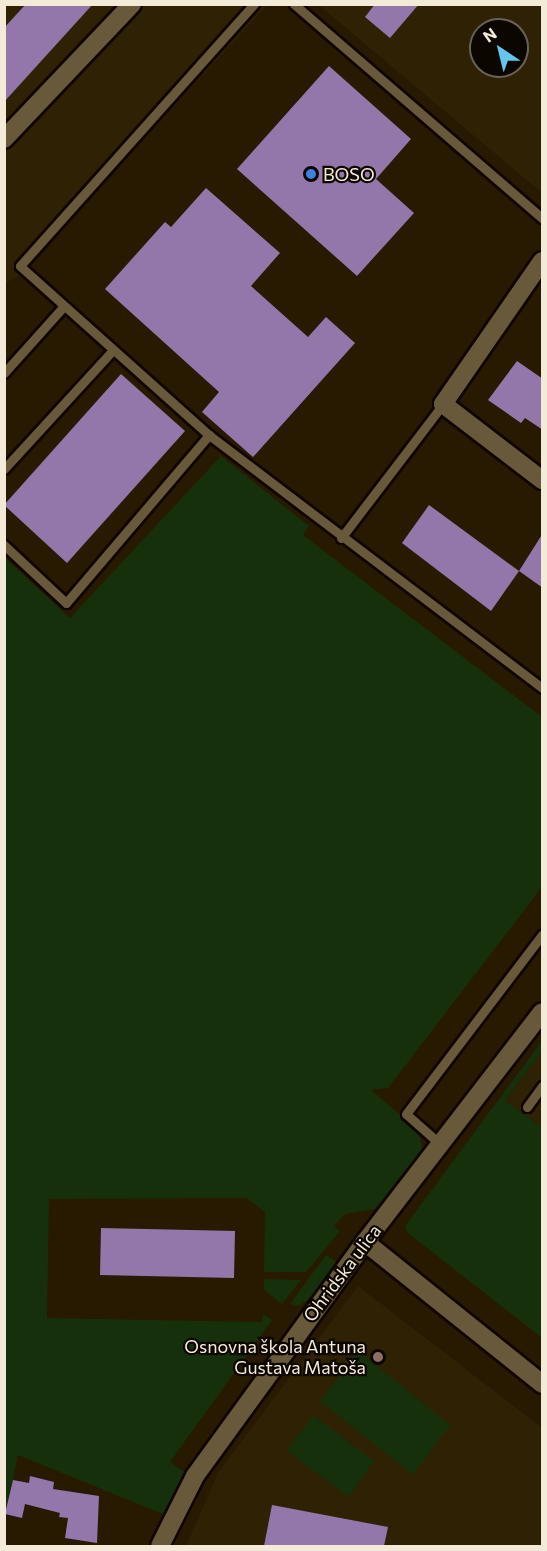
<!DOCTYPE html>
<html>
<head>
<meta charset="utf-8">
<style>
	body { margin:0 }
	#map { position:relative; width:547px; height:1551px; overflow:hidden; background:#281a00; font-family:Commissioner,sans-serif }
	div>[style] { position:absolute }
	.built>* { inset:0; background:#2f2204 }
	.green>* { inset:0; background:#15300a }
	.building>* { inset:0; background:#9377aa }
	.roads { filter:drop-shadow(2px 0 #100500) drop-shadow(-2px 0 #100500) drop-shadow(0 2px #100500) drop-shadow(0 -2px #100500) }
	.lane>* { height:9px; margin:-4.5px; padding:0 4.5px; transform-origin:4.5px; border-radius:4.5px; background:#68593a }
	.street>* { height:18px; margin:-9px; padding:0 9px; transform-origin:9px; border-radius:9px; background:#68593a }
	.dots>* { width:16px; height:16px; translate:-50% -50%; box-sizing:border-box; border:3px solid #0c0600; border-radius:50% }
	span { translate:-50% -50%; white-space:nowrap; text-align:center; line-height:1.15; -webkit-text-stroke:4.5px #0c0600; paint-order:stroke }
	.poi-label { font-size:18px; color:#f3ead8 }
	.left { translate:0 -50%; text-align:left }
	.right { translate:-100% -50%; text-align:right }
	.street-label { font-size:18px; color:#f3ead8 }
	.frame { position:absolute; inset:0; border:6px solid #f3ead8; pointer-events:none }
	.north { position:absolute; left:469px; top:18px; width:60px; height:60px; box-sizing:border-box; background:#0c0600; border:2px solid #686156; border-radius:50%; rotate:325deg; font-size:16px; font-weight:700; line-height:24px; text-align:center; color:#f3ead8 }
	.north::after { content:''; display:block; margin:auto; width:21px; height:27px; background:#64c5ee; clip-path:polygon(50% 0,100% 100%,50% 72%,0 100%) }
</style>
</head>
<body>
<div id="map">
	<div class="built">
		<div style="clip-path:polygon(5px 5px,267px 5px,17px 277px,5px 283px)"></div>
		<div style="clip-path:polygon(evenodd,319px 5px,542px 5px,542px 193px,319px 5px,481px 30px,517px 30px,517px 66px,481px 66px,481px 30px)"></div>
		<div style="clip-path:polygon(542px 1051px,542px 1127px,505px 1101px)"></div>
		<div style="clip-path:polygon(358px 1286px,542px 1428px,542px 1546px,186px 1546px,218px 1473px)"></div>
	</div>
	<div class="green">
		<div style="clip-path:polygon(221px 456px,309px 526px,303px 535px,542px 717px,542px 887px,388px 1088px,371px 1090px,418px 1130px,423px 1149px,375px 1209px,345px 1214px,334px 1226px,340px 1231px,306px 1272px,264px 1272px,265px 1212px,246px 1198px,49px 1199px,47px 1318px,262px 1322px,263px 1314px,272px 1320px,170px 1462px,186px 1473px,163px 1514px,18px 1455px,5px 1519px,5px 558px,70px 618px)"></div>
		<div style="clip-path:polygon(542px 1041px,542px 1051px,505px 1101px,542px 1127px,542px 1338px,408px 1233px,405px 1226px)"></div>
		<div style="clip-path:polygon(326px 1255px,338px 1263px,310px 1298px,299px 1306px,290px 1304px)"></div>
		<div style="clip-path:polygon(264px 1279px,301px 1280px,282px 1304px,264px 1290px)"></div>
		<div style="clip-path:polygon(358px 1351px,450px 1425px,413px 1475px,320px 1401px)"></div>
		<div style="clip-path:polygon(313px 1415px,374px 1461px,349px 1497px,287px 1451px)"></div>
	</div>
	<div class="building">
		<div style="clip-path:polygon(26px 4px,93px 4px,4px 102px,4px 28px)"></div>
		<div style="clip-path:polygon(375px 4px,419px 4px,390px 38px,365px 17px)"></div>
		<div style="clip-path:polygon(329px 66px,411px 139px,376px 179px,414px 213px,357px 276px,237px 169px)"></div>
		<div style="clip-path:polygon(206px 188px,280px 253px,251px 286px,308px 337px,326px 317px,355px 343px,253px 457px,202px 412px,219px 392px,105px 289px,165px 222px,171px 227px)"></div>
		<div style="clip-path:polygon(517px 361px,543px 379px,543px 430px,525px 418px,521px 423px,488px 400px)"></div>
		<div style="clip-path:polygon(121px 374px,185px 431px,67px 563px,4px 505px)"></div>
		<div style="clip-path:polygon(429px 505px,519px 571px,491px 611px,402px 543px)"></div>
		<div style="clip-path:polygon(543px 533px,543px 588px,519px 571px)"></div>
		<div style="clip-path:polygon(101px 1228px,235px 1231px,234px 1278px,100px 1275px)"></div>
		<div style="clip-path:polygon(30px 1476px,54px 1482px,53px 1489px,99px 1496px,97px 1543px,65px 1538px,68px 1518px,59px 1517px,60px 1513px,25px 1504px,22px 1518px,5px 1514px,13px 1480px,29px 1483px)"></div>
		<div style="clip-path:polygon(272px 1505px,388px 1527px,384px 1546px,264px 1546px)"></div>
	</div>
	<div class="roads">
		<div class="lane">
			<div style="left:254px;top:4px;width:351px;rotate:131.8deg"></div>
			<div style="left:20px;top:266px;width:254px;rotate:41.8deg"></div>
			<div style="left:209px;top:435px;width:418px;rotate:37.2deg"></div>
			<div style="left:294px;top:4px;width:328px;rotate:40.8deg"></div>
			<div style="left:4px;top:373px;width:89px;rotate:-48.2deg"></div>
			<div style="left:4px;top:469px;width:161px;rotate:-47.5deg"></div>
			<div style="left:341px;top:538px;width:168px;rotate:-52.7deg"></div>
			<div style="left:4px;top:545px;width:85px;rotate:43.1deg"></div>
			<div style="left:66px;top:603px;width:221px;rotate:-49.6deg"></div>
			<div style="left:527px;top:1107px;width:26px;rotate:-54deg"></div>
			<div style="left:440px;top:1144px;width:45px;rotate:-138.6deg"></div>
			<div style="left:406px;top:1114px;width:225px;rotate:-52.8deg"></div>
		</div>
		<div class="street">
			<div style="left:4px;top:139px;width:186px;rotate:-46.5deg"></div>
			<div style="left:542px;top:261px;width:174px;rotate:124.7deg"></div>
			<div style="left:443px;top:404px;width:125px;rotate:37.5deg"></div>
			<div style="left:365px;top:1242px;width:227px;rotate:38.7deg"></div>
			<div style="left:160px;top:1546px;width:78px;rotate:-63.4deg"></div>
			<div style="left:195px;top:1476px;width:289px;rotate:-54deg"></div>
			<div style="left:365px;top:1242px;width:290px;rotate:-52.4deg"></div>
		</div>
	</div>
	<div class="dots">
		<div style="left:311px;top:174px;background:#3f7fe0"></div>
		<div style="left:378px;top:1357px;background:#8d6e63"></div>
	</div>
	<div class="poi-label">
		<span class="left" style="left:323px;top:174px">BOSO</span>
		<span class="right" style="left:366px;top:1357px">Osnovna škola Antuna<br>Gustava Matoša</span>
	</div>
	<div class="street-label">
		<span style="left:342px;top:1273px;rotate:-53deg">Ohridska ulica</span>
	</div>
	<div class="frame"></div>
	<div class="north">N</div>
</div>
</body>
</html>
